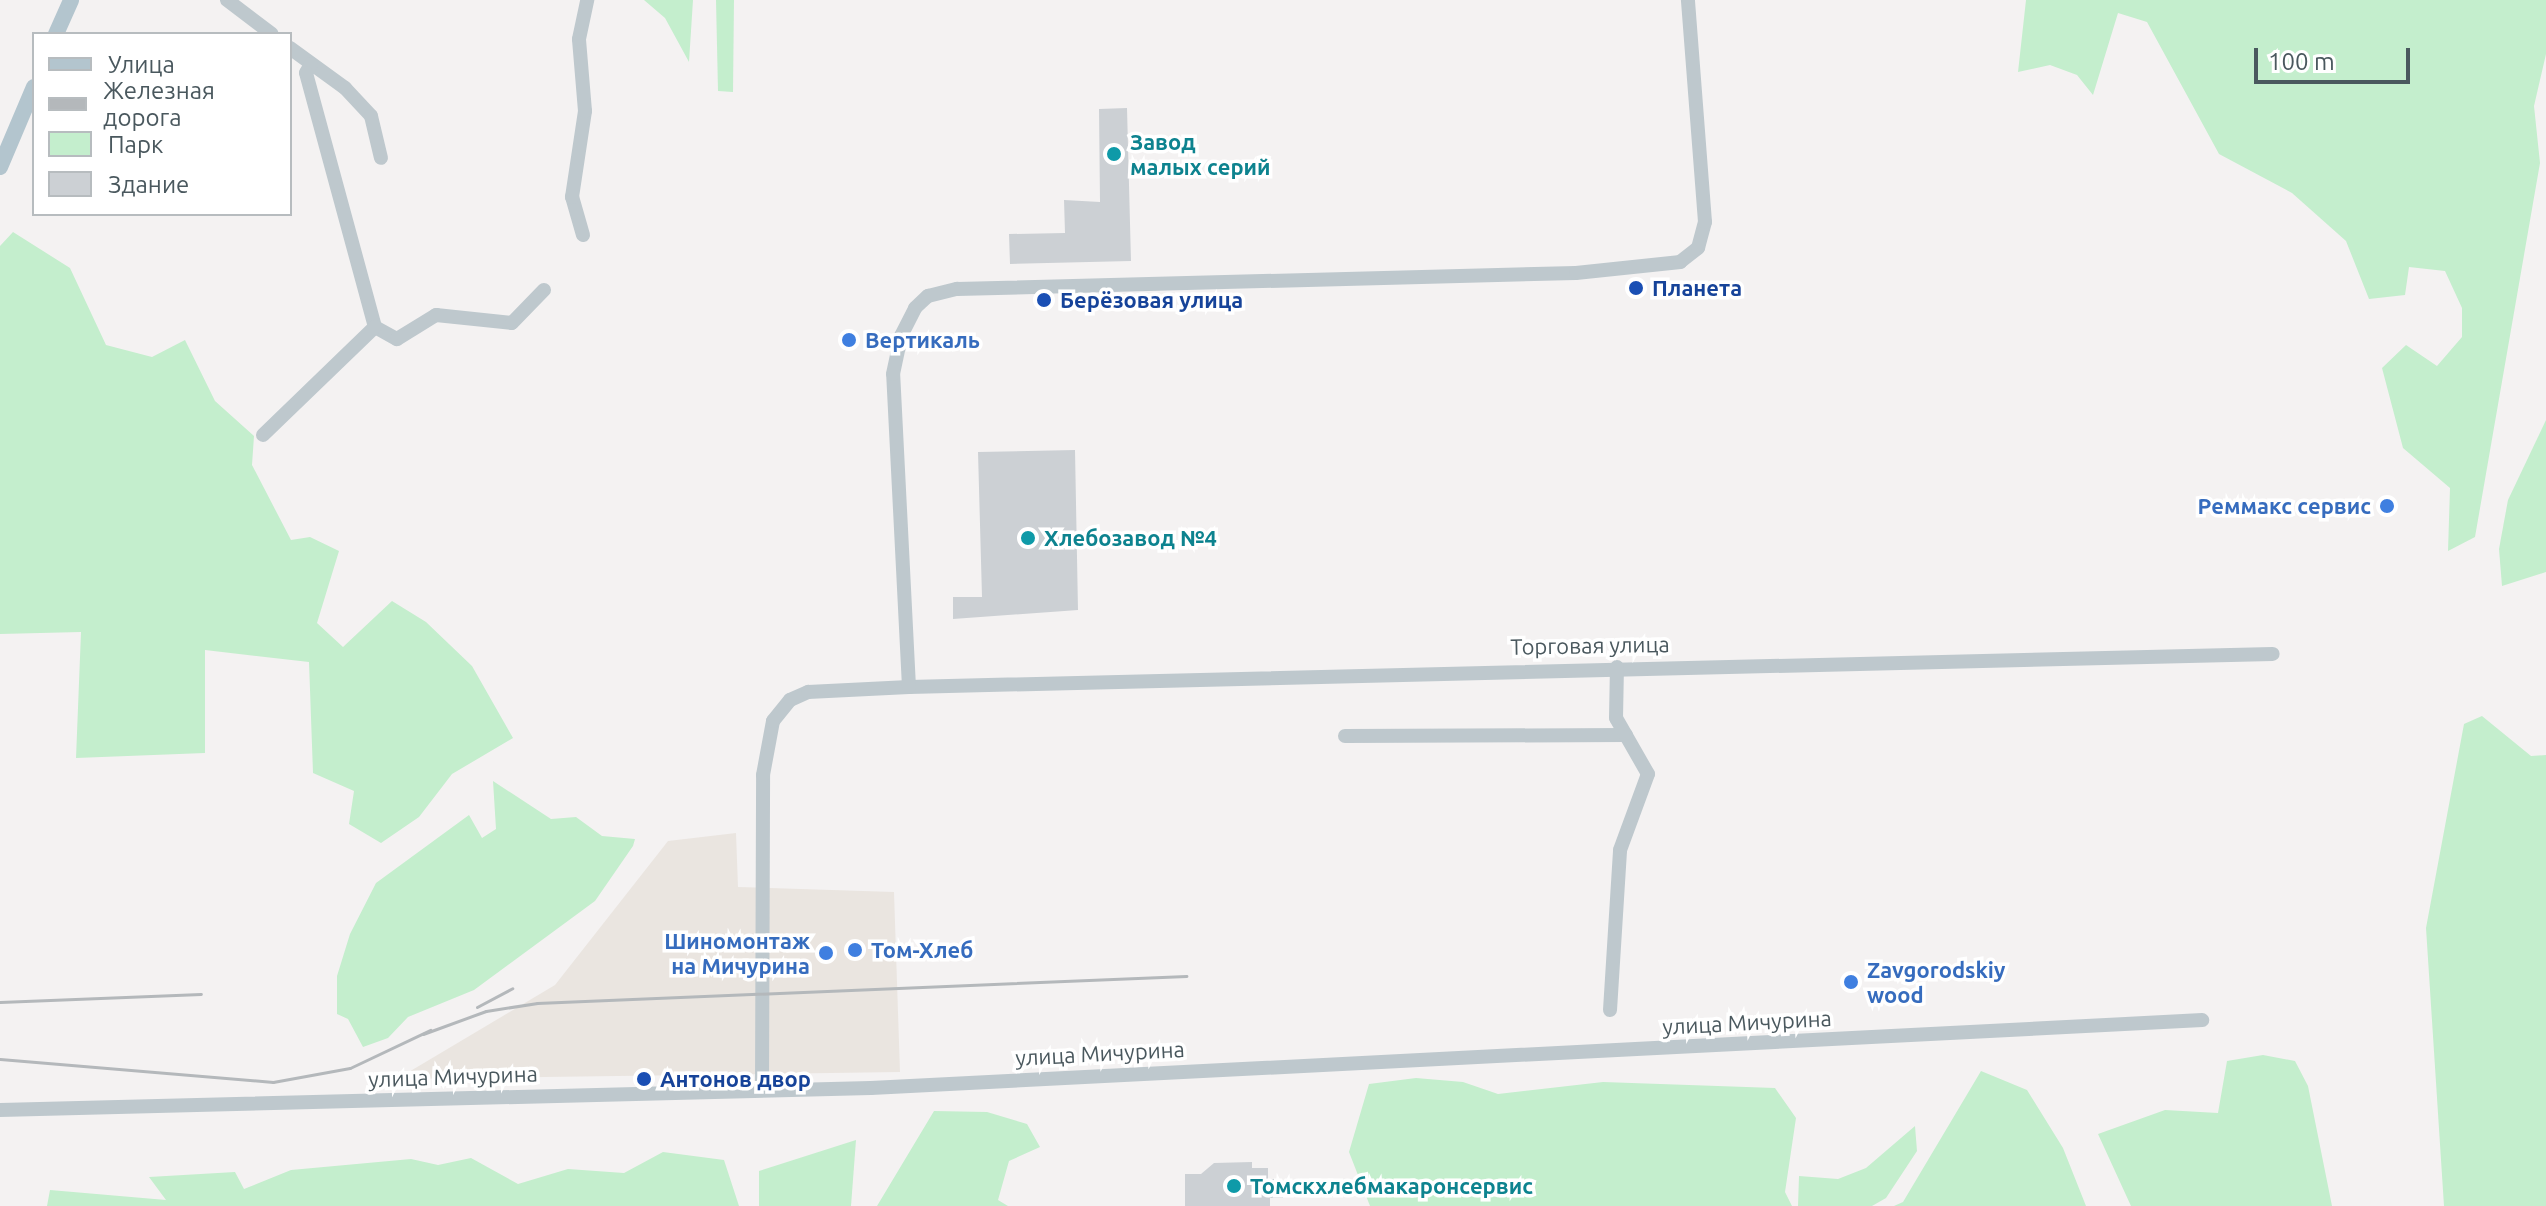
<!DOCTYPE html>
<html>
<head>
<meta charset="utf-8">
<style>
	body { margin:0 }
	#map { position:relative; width:2546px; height:1206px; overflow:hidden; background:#f4f2f2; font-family:Ubuntu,sans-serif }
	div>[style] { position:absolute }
	.commercial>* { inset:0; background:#eae5e0 }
	.green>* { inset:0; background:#c4eecd }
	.building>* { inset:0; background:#ccd0d4 }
	.minor>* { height:14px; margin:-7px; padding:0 7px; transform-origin:7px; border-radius:7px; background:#bec8cd }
	.major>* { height:16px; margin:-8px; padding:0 8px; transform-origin:8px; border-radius:8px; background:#b3c5ce }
	.rail>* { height:3px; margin:-1.5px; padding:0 1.5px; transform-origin:1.5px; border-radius:1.5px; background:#b4b8bb }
	.dots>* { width:22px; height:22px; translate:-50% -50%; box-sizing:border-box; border:4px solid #fff; border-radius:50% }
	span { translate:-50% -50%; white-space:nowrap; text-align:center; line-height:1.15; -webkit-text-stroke:7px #fff; paint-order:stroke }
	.culture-label { font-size:22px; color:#0d838f; font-weight:700 }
	.left { translate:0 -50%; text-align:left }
	.transit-label { font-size:22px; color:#164399; font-weight:700 }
	.shop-label { font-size:22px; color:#366cbe; font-weight:700 }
	.right { translate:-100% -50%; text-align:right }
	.street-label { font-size:22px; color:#4a585e }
	.legend { position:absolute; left:32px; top:32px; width:260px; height:184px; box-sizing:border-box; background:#fff; border:2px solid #b7bcbf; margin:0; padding:10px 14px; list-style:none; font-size:24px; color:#4a585e }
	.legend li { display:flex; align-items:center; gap:16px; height:40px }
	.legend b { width:40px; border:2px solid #b7bcbf }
	.scale { position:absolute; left:2254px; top:48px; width:156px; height:36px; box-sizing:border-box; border:4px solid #4a585e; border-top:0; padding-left:10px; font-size:24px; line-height:28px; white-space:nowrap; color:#4a585e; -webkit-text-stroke:6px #fff; paint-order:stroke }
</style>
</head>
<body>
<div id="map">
	<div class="commercial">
		<div style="clip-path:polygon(736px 833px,738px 887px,894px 892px,900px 1072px,397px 1079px,555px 985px,668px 841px)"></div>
	</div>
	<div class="green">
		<div style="clip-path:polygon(644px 0,693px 0,689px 62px,665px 18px)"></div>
		<div style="clip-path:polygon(716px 0,734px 0,733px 92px,718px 91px)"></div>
		<div style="clip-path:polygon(2026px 0,2546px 0,2546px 54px,2534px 106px,2540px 163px,2475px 537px,2448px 551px,2450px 488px,2403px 448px,2382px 368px,2406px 345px,2437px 366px,2462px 337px,2462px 308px,2445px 271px,2409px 267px,2405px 295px,2369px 299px,2346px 241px,2292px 193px,2219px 154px,2147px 22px,2118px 13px,2093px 95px,2077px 75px,2050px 65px,2018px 72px)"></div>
		<div style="clip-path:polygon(13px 232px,70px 268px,106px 345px,152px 357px,185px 340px,215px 401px,254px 436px,252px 465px,291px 540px,310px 537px,339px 551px,317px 623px,343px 647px,392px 601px,426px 622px,472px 666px,513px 738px,452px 774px,419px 817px,381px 843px,349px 824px,354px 791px,313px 773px,309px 662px,205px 650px,205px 753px,76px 758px,81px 632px,0 634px,0 246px)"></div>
		<div style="clip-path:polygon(2546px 420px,2546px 572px,2502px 586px,2499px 549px,2508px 500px)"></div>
		<div style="clip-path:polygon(2482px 716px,2531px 756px,2546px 755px,2546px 1206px,2444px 1206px,2426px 928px,2464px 724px)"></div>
		<div style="clip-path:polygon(493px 781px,551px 819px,576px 817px,602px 836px,635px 839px,633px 846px,595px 901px,474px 990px,408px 1017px,388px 1038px,363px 1047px,348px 1019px,337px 1014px,337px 976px,350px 934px,376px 883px,469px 815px,482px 838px,496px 829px)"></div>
		<div style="clip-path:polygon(2263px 1055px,2295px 1061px,2308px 1086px,2332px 1206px,2131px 1206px,2098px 1134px,2165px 1110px,2218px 1113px,2227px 1061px)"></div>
		<div style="clip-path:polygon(1981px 1071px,2027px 1090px,2063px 1148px,2086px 1206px,1894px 1206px,1903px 1202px)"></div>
		<div style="clip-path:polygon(1416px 1078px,1463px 1082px,1498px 1094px,1603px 1082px,1775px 1088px,1796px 1118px,1785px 1192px,1792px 1206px,1370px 1206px,1349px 1152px,1369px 1084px)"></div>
		<div style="clip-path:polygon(934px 1111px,987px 1112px,1027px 1124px,1040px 1147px,1009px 1161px,998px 1200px,1008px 1206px,877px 1206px)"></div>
		<div style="clip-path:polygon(1915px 1126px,1917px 1151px,1886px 1198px,1872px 1206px,1798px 1206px,1799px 1176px,1838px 1179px,1866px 1168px)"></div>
		<div style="clip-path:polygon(856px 1140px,851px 1206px,759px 1206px,759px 1171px)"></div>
		<div style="clip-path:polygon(663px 1152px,724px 1160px,739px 1206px,47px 1206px,50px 1190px,166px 1200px,149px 1177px,235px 1172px,244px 1189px,291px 1170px,411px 1159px,438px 1165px,471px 1158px,518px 1184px,568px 1169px,624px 1173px)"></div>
	</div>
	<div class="building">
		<div style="clip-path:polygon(1127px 108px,1131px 261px,1010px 264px,1009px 234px,1065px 233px,1064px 200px,1100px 202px,1099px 109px)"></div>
		<div style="clip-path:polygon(1075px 450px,1078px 610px,953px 619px,953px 597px,982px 597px,978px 452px)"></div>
		<div style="clip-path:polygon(1252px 1162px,1252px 1168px,1268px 1168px,1268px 1179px,1282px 1179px,1283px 1198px,1270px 1198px,1270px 1206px,1185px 1206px,1185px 1174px,1201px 1174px,1214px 1163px)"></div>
	</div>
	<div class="minor">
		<div style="left:227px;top:0;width:56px;rotate:37.1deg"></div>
		<div style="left:290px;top:48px;width:68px;rotate:36deg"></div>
		<div style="left:345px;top:88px;width:38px;rotate:47deg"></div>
		<div style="left:371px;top:116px;width:43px;rotate:76.6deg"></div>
		<div style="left:311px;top:64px;width:10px;rotate:119deg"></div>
		<div style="left:306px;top:73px;width:263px;rotate:74.8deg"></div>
		<div style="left:375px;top:327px;width:25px;rotate:29deg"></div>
		<div style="left:397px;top:339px;width:46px;rotate:-31.6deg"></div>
		<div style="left:436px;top:315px;width:76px;rotate:6deg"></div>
		<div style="left:512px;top:323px;width:46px;rotate:-45.9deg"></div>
		<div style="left:583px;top:235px;width:40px;rotate:-106deg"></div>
		<div style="left:572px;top:197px;width:87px;rotate:-81.4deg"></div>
		<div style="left:585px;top:111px;width:72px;rotate:-94.8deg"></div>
		<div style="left:579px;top:39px;width:40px;rotate:-78deg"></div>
		<div style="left:263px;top:435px;width:156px;rotate:-44deg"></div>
		<div style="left:909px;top:687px;width:1364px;rotate:-1.39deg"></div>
		<div style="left:1345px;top:736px;width:281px;rotate:-0.2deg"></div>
		<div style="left:1610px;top:1010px;width:160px;rotate:-86.4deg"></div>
		<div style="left:1620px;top:850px;width:81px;rotate:-69.8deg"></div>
		<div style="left:1648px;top:774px;width:64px;rotate:-119.7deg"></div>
		<div style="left:1616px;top:718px;width:51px;rotate:-88.9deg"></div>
		<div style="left:762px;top:1089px;width:314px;rotate:-89.8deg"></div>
		<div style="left:763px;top:775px;width:55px;rotate:-79.5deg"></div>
		<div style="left:773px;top:721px;width:27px;rotate:-51deg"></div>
		<div style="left:790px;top:700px;width:20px;rotate:-24deg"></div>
		<div style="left:808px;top:692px;width:101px;rotate:-2.8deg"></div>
		<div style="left:909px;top:687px;width:313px;rotate:-92.9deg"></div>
		<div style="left:893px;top:374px;width:39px;rotate:-78deg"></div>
		<div style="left:901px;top:336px;width:31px;rotate:-63deg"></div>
		<div style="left:915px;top:308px;width:18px;rotate:-43deg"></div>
		<div style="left:928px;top:296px;width:30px;rotate:-14deg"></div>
		<div style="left:957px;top:289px;width:619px;rotate:-1.48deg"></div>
		<div style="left:1576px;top:273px;width:105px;rotate:-6deg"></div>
		<div style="left:1680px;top:262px;width:23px;rotate:-38deg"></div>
		<div style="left:1698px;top:248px;width:27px;rotate:-75deg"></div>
		<div style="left:1705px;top:222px;width:223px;rotate:-94.4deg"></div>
		<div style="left:0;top:1110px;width:871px;rotate:-1.45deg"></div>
		<div style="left:871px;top:1088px;width:1333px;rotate:-2.92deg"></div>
	</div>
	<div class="major">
		<div style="left:56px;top:34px;width:37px;rotate:-66deg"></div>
		<div style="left:0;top:167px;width:87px;rotate:-67deg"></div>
	</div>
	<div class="rail">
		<div style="left:0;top:1002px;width:201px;rotate:-2.3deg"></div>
		<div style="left:477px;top:1007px;width:40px;rotate:-28deg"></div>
		<div style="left:423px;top:1034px;width:67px;rotate:-20.1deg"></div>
		<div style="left:486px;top:1011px;width:52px;rotate:-8.9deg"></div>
		<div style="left:537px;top:1003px;width:650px;rotate:-2.38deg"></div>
		<div style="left:0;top:1059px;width:274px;rotate:4.8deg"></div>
		<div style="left:273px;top:1082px;width:78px;rotate:-10.3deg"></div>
		<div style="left:350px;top:1068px;width:89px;rotate:-25.4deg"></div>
	</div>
	<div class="dots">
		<div style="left:1114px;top:154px;background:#0f9aa8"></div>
		<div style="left:1636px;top:288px;background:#1a4fb4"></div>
		<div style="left:1044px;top:300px;background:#1a4fb4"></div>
		<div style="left:849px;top:340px;background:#3f7fe0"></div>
		<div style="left:2387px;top:506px;background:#3f7fe0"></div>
		<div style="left:1028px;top:538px;background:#0f9aa8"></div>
		<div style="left:855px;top:950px;background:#3f7fe0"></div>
		<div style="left:826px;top:953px;background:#3f7fe0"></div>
		<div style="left:1851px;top:982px;background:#3f7fe0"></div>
		<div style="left:644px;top:1079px;background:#1a4fb4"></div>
		<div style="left:1234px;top:1186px;background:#0f9aa8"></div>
	</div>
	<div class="culture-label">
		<span class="left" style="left:1130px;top:154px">Завод<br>малых серий</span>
		<span class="left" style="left:1044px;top:538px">Хлебозавод №4</span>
		<span class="left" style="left:1250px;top:1186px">Томскхлебмакаронсервис</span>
	</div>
	<div class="transit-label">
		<span class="left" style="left:1652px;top:288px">Планета</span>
		<span class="left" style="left:1060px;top:300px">Берёзовая улица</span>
		<span class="left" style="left:660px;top:1079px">Антонов двор</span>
	</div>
	<div class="shop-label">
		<span class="left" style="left:865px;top:340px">Вертикаль</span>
		<span class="right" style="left:2371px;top:506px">Реммакс сервис</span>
		<span class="right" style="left:810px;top:953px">Шиномонтаж<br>на Мичурина</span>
		<span class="left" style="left:871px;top:950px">Том-Хлеб</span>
		<span class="left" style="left:1867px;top:982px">Zavgorodskiy<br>wood</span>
	</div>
	<div class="street-label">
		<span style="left:1590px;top:645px;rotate:-1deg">Торговая улица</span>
		<span style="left:1747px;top:1022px;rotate:-3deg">улица Мичурина</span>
		<span style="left:1100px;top:1053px;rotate:-3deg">улица Мичурина</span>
		<span style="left:453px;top:1076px;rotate:-2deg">улица Мичурина</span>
	</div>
	<ul class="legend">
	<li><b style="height:10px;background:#b3c5ce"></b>Улица</li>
	<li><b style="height:10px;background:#b4b8bb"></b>Железная дорога</li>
	<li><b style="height:22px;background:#c4eecd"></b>Парк</li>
	<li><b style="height:22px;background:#ccd0d4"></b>Здание</li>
	</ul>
	<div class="scale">100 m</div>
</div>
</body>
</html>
